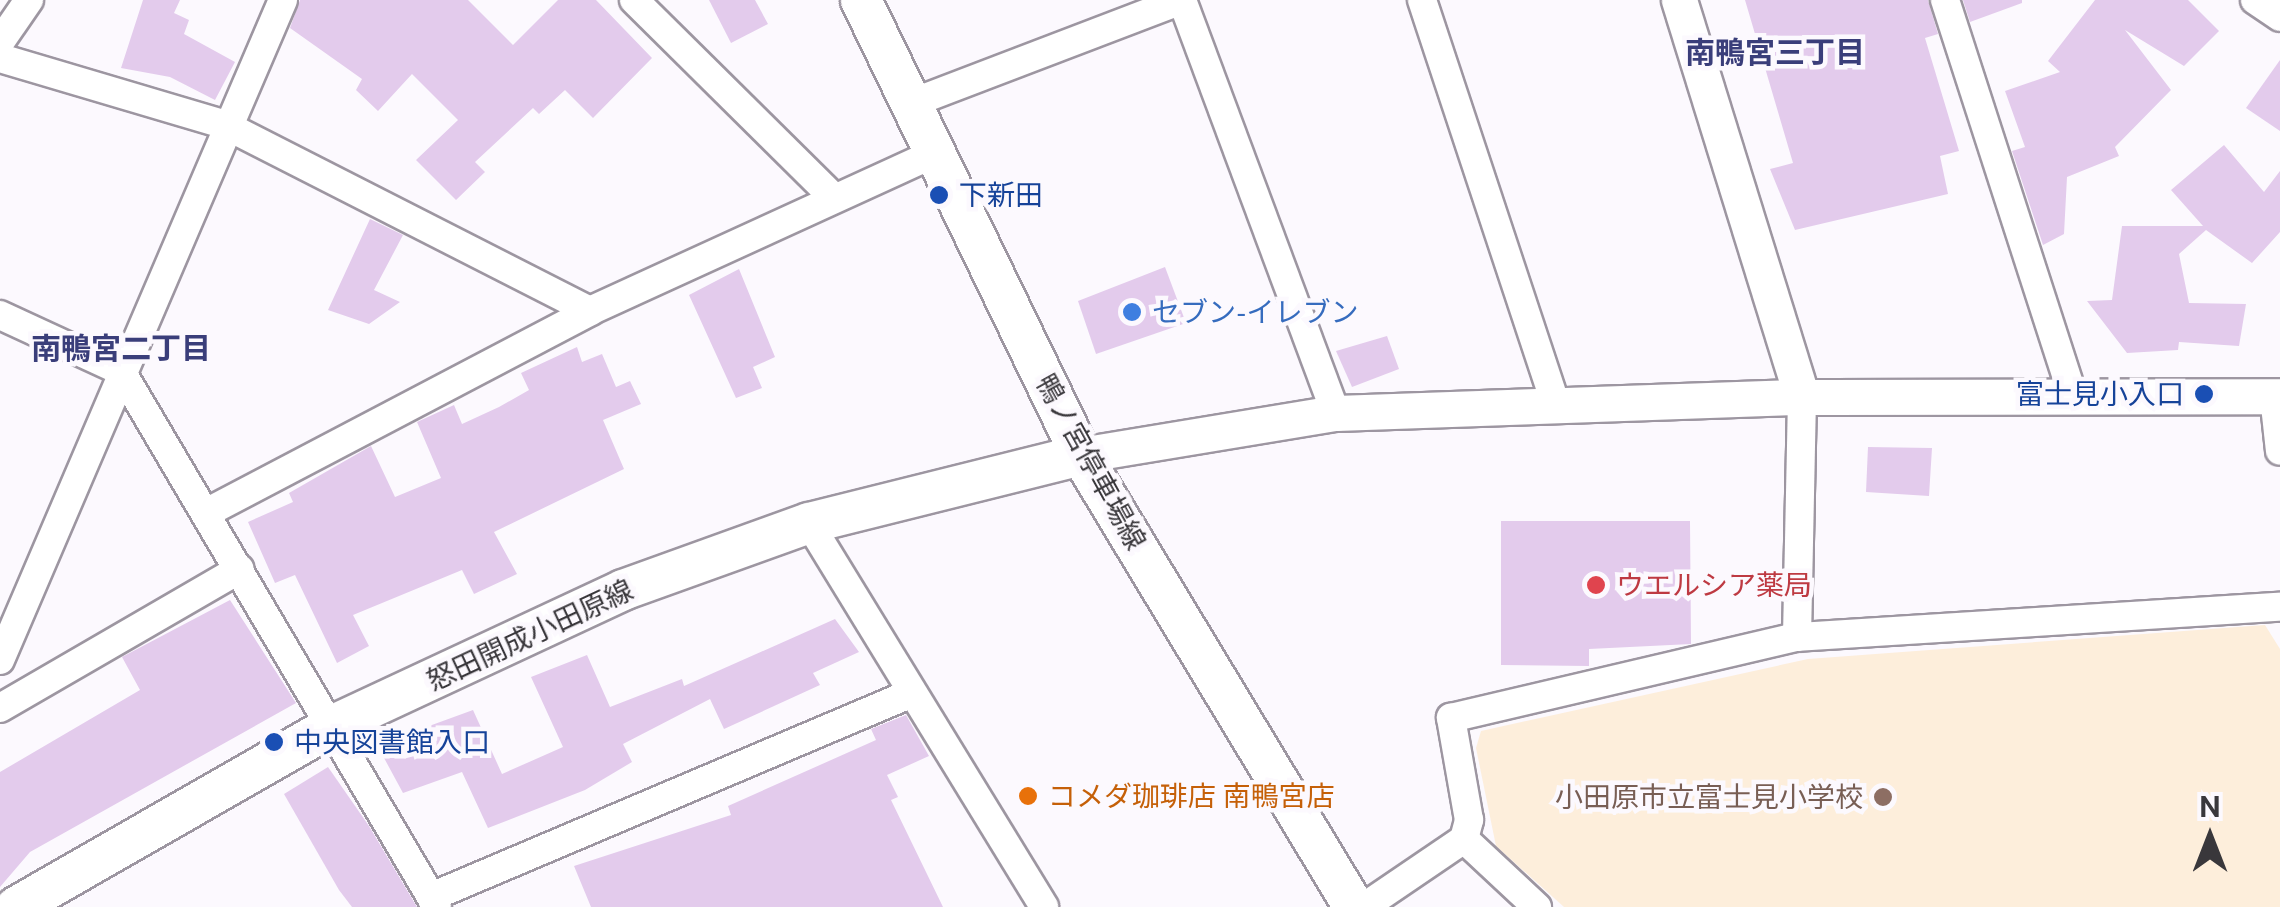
<!DOCTYPE html>
<html>
<head>
<meta charset="utf-8">
<style>
	body { margin:0 }
	#map { position:relative; width:2280px; height:907px; overflow:hidden; background:#fcf9fe; font-family:"Public Sans","Noto Sans JP",sans-serif }
	div>[style] { position:absolute }
	.education>* { inset:0; background:#fdeedb }
	.building>* { inset:0; background:#e3cbec }
	.roads { filter:drop-shadow(2px 0 #9d96a1) drop-shadow(-2px 0 #9d96a1) drop-shadow(0 2px #9d96a1) drop-shadow(0 -2px #9d96a1) }
	.minor>* { height:28px; margin:-14px; padding:0 14px; transform-origin:14px; border-radius:14px; background:#fff }
	.tertiary>* { height:35px; margin:-17.5px; padding:0 17.5px; transform-origin:17.5px; border-radius:17.5px; background:#fff }
	.secondary>* { height:40px; margin:-20px; padding:0 20px; transform-origin:20px; border-radius:20px; background:#fff }
	.dots>* { width:28px; height:28px; translate:-50% -50%; box-sizing:border-box; border:5px solid #fcf9fe; border-radius:50% }
	span { translate:-50% -50%; white-space:nowrap; text-align:center; line-height:1.15; -webkit-text-stroke:9px #fcf9fe; paint-order:stroke }
	.transit-label { font-size:28px; color:#164399 }
	.left { translate:0 -50%; text-align:left }
	.right { translate:-100% -50%; text-align:right }
	.shop-label { font-size:28px; color:#366cbe }
	.street-label { font-size:28px; color:#39373b }
	.health-label { font-size:28px; color:#be3a42 }
	.food-label { font-size:28px; color:#c56008 }
	.education-label { font-size:28px; color:#785e54 }
	.neighbourhood-label { font-size:30px; color:#3a3e7a; font-weight:700 }
	.north { position:absolute; left:2160px; top:787px; width:100px; height:100px; -webkit-text-stroke:8px #fcf9fe; paint-order:stroke; rotate:0deg; font-size:28px; font-weight:700; line-height:40px; text-align:center; color:#39373b }
	.north::after { content:''; display:block; margin:auto; width:35px; height:45px; background:#39373b; clip-path:polygon(50% 0,100% 100%,50% 72%,0 100%) }
</style>
</head>
<body>
<div id="map">
	<div class="education">
		<div style="clip-path:polygon(2265px 625px,2280px 649px,2280px 907px,1564px 907px,1496px 846px,1476px 748px,1481px 731px,1808px 659px)"></div>
	</div>
	<div class="building">
		<div style="clip-path:polygon(143px 0,180px 0,174px 13px,189px 20px,184px 34px,235px 62px,215px 100px,170px 77px,121px 68px)"></div>
		<div style="clip-path:polygon(300px 0,468px 0,513px 45px,558px 0,596px 0,652px 58px,593px 118px,565px 90px,539px 114px,533px 108px,475px 162px,485px 172px,456px 200px,416px 160px,458px 120px,412px 74px,378px 111px,356px 90px,362px 79px,290px 28px)"></div>
		<div style="clip-path:polygon(709px 0,755px 0,768px 24px,731px 43px)"></div>
		<div style="clip-path:polygon(1745px 0,1928px 0,1938px 34px,1925px 38px,1959px 151px,1940px 156px,1948px 194px,1795px 230px,1770px 169px,1793px 163px)"></div>
		<div style="clip-path:polygon(1963px 0,2022px 0,2022px 3px,1970px 22px)"></div>
		<div style="clip-path:polygon(2095px 0,2188px 0,2219px 31px,2184px 66px,2125px 30px,2171px 90px,2115px 147px,2119px 156px,2067px 177px,2064px 234px,2043px 245px,2012px 151px,2025px 147px,2005px 91px,2060px 72px,2048px 61px)"></div>
		<div style="clip-path:polygon(2280px 60px,2280px 131px,2246px 108px)"></div>
		<div style="clip-path:polygon(2224px 145px,2264px 192px,2280px 171px,2280px 232px,2252px 263px,2206px 230px,2179px 254px,2189px 303px,2246px 304px,2239px 346px,2179px 342px,2178px 350px,2127px 353px,2087px 301px,2112px 300px,2122px 226px,2203px 226px,2171px 190px)"></div>
		<div style="clip-path:polygon(370px 219px,403px 235px,374px 290px,400px 302px,369px 324px,328px 310px)"></div>
		<div style="clip-path:polygon(1165px 267px,1186px 323px,1096px 354px,1078px 301px)"></div>
		<div style="clip-path:polygon(739px 269px,775px 357px,753px 367px,762px 388px,736px 398px,689px 295px)"></div>
		<div style="clip-path:polygon(1387px 336px,1399px 369px,1352px 387px,1336px 351px)"></div>
		<div style="clip-path:polygon(577px 347px,582px 362px,602px 354px,616px 387px,630px 381px,641px 404px,603px 420px,624px 469px,494px 532px,517px 574px,474px 594px,462px 570px,353px 615px,369px 646px,337px 663px,295px 575px,275px 583px,248px 522px,293px 502px,289px 493px,371px 446px,395px 497px,441px 478px,417px 422px,454px 405px,462px 424px,499px 407px,529px 390px,521px 373px)"></div>
		<div style="clip-path:polygon(1868px 447px,1932px 448px,1929px 496px,1866px 492px)"></div>
		<div style="clip-path:polygon(1501px 521px,1690px 521px,1691px 644px,1589px 649px,1589px 666px,1501px 665px)"></div>
		<div style="clip-path:polygon(230px 600px,296px 703px,30px 852px,0 887px,0 772px,140px 690px,122px 657px)"></div>
		<div style="clip-path:polygon(835px 619px,859px 652px,813px 673px,820px 685px,724px 729px,710px 699px,623px 744px,632px 762px,585px 790px,488px 828px,462px 772px,403px 793px,377px 745px,473px 710px,502px 774px,563px 747px,531px 677px,587px 655px,610px 707px,682px 679px,684px 686px)"></div>
		<div style="clip-path:polygon(906px 715px,929px 756px,887px 775px,898px 797px,891px 800px,943px 907px,591px 907px,574px 866px,731px 815px,728px 806px,876px 740px,871px 729px)"></div>
		<div style="clip-path:polygon(328px 767px,369px 826px,417px 907px,352px 907px,339px 890px,284px 794px)"></div>
	</div>
	<div class="roads">
		<div class="minor">
			<div style="left:634px;top:0;width:280px;rotate:44.7deg"></div>
			<div style="left:1422px;top:0;width:424px;rotate:71.7deg"></div>
			<div style="left:1945px;top:0;width:416px;rotate:72.1deg"></div>
			<div style="left:2255px;top:0;width:30px;rotate:34deg"></div>
			<div style="left:0;top:42px;width:51px;rotate:-55.4deg"></div>
			<div style="left:0;top:58px;width:233px;rotate:16.5deg"></div>
			<div style="left:223px;top:124px;width:412px;rotate:27deg"></div>
			<div style="left:912px;top:103px;width:289px;rotate:-20.9deg"></div>
			<div style="left:1182px;top:0;width:441px;rotate:69.6deg"></div>
			<div style="left:0;top:315px;width:133px;rotate:24.8deg"></div>
			<div style="left:121px;top:371px;width:622px;rotate:59.48deg"></div>
			<div style="left:2274px;top:396px;width:55px;rotate:83.8deg"></div>
			<div style="left:206px;top:513px;width:434px;rotate:-27.7deg"></div>
			<div style="left:590px;top:311px;width:382px;rotate:-24.6deg"></div>
			<div style="left:809px;top:523px;width:450px;rotate:58.5deg"></div>
			<div style="left:1797px;top:637px;width:240px;rotate:-88.8deg"></div>
			<div style="left:0;top:660px;width:718px;rotate:-66.79deg"></div>
			<div style="left:0;top:708px;width:277px;rotate:-30.1deg"></div>
			<div style="left:1464px;top:839px;width:20px;rotate:-75deg"></div>
			<div style="left:1469px;top:820px;width:104px;rotate:-100deg"></div>
			<div style="left:1451px;top:718px;width:355px;rotate:-13.2deg"></div>
			<div style="left:1797px;top:637px;width:484px;rotate:-3.6deg"></div>
			<div style="left:431px;top:897px;width:522px;rotate:-22.98deg"></div>
			<div style="left:1364px;top:907px;width:121px;rotate:-34.2deg"></div>
			<div style="left:1464px;top:839px;width:100px;rotate:43deg"></div>
		</div>
		<div class="tertiary">
			<div style="left:1679px;top:0;width:416px;rotate:72.8deg"></div>
			<div style="left:1081px;top:455px;width:258px;rotate:-9.4deg"></div>
			<div style="left:1336px;top:413px;width:466px;rotate:-2deg"></div>
			<div style="left:1802px;top:397px;width:478px;rotate:-0.1deg"></div>
		</div>
		<div class="secondary">
			<div style="left:861px;top:0;width:505px;rotate:64.2deg"></div>
			<div style="left:1081px;top:455px;width:528px;rotate:58.87deg"></div>
			<div style="left:16px;top:907px;width:366px;rotate:-29.8deg"></div>
			<div style="left:334px;top:725px;width:319px;rotate:-25deg"></div>
			<div style="left:623px;top:590px;width:198px;rotate:-19.8deg"></div>
			<div style="left:809px;top:523px;width:280px;rotate:-14deg"></div>
		</div>
	</div>
	<div class="dots">
		<div style="left:939px;top:195px;background:#1a4fb4"></div>
		<div style="left:1132px;top:312px;background:#3f7fe0"></div>
		<div style="left:2204px;top:394px;background:#1a4fb4"></div>
		<div style="left:1596px;top:585px;background:#e0444e"></div>
		<div style="left:274px;top:742px;background:#1a4fb4"></div>
		<div style="left:1028px;top:796px;background:#e8710a"></div>
		<div style="left:1883px;top:797px;background:#8d6e63"></div>
	</div>
	<div class="transit-label">
		<span class="left" style="left:959px;top:195px">下新田</span>
		<span class="right" style="left:2184px;top:394px">富士見小入口</span>
		<span class="left" style="left:294px;top:742px">中央図書館入口</span>
	</div>
	<div class="shop-label">
		<span class="left" style="left:1152px;top:312px">セブン-イレブン</span>
	</div>
	<div class="street-label">
		<span style="left:1091px;top:462px;rotate:61deg">鴨ノ宮停車場線</span>
		<span style="left:530px;top:635px;rotate:-25deg">怒田開成小田原線</span>
	</div>
	<div class="health-label">
		<span class="left" style="left:1616px;top:585px">ウエルシア薬局</span>
	</div>
	<div class="food-label">
		<span class="left" style="left:1048px;top:796px">コメダ珈琲店 南鴨宮店</span>
	</div>
	<div class="education-label">
		<span class="right" style="left:1863px;top:797px">小田原市立富士見小学校</span>
	</div>
	<div class="neighbourhood-label">
		<span style="left:1775px;top:52px">南鴨宮三丁目</span>
		<span style="left:121px;top:348px">南鴨宮二丁目</span>
	</div>
	<div class="north">N</div>
</div>
</body>
</html>
